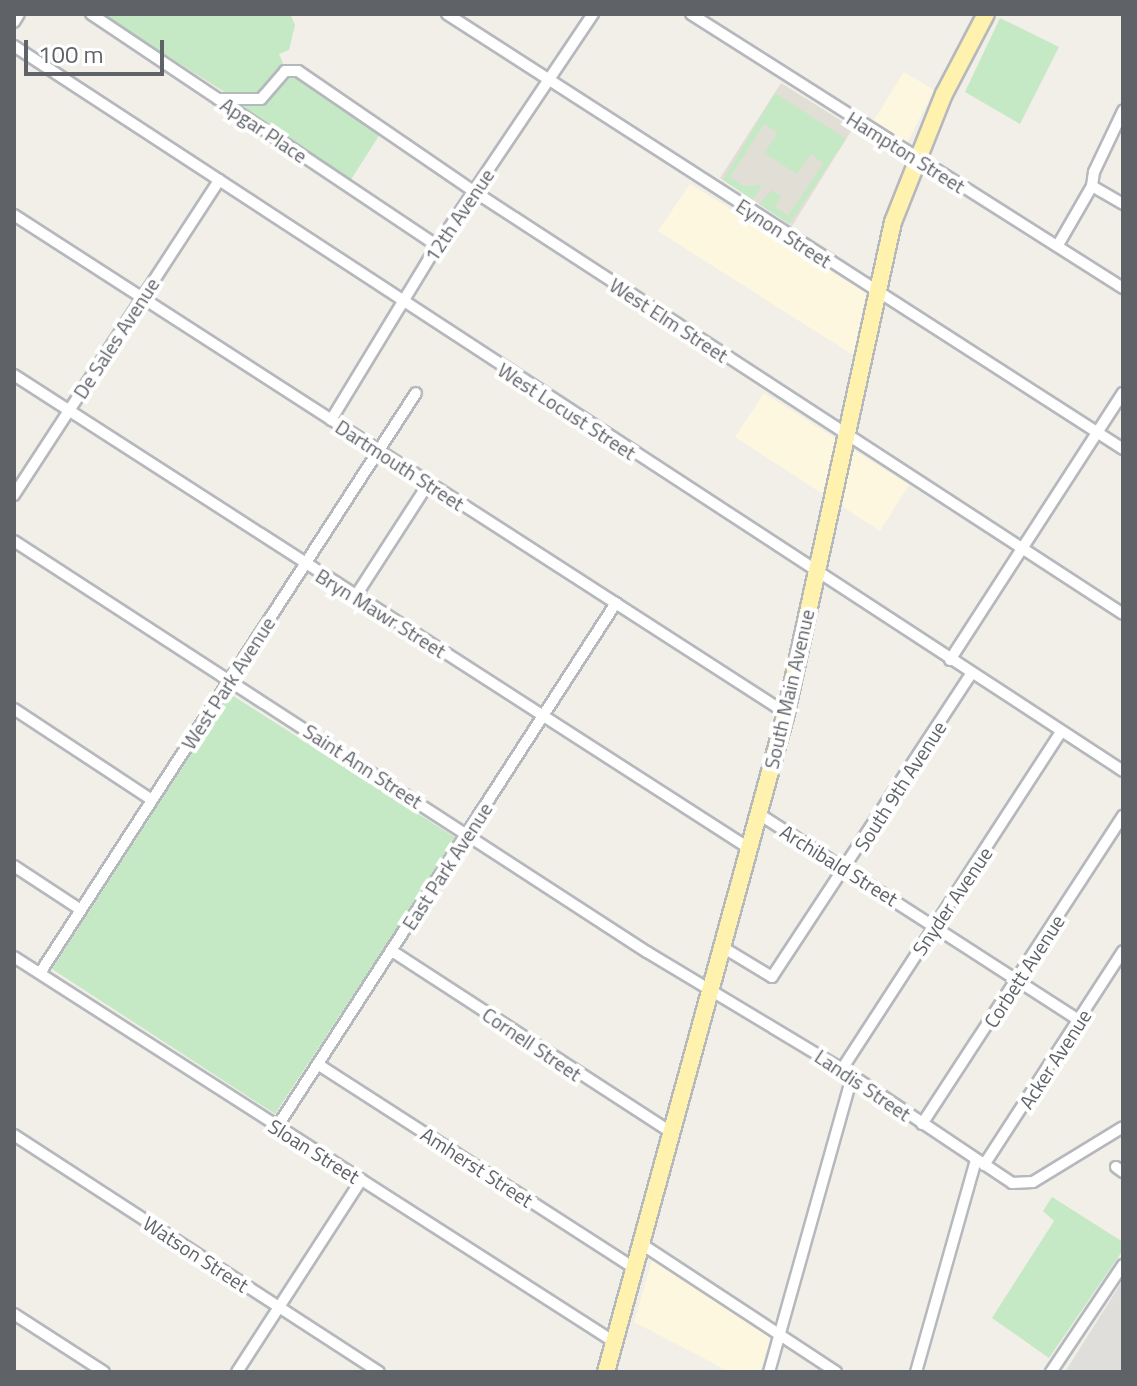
<!DOCTYPE html>
<html>
<head>
<meta charset="utf-8">
<style>
	body { margin:0 }
	#map { position:relative; width:1137px; height:1386px; overflow:hidden; background:#f1efe8; font-family:"Titillium Web",sans-serif }
	div>[style] { position:absolute }
	.commercial>* { inset:0; background:#fef7e0 }
	.industrial>* { inset:0; background:#e0deda }
	.education>* { inset:0; background:#e1ded6 }
	.green>* { inset:0; background:#c5e8c5 }
	.roads { filter:drop-shadow(2px 0 #b5b8bc) drop-shadow(-2px 0 #b5b8bc) drop-shadow(0 2px #b5b8bc) drop-shadow(0 -2px #b5b8bc) }
	.street>* { height:10px; margin:-5px; padding:0 5px; transform-origin:5px; border-radius:5px; background:#fff }
	.primary>* { height:16px; margin:-8px; padding:0 8px; transform-origin:8px; border-radius:8px; background:#fff2af }
	span { translate:-50% -50%; white-space:nowrap; text-align:center; line-height:1.15; -webkit-text-stroke:8px #fff; paint-order:stroke }
	.street-label { font-size:20px; color:#5f6368 }
	.frame { position:absolute; inset:0; border:16px solid #5f6368; pointer-events:none }
	.scale { position:absolute; left:24px; top:40px; width:140px; height:36px; box-sizing:border-box; border:4px solid #5f6368; border-top:0; padding-left:10px; font-size:24px; line-height:28px; white-space:nowrap; color:#5f6368; -webkit-text-stroke:6px #fff; paint-order:stroke }
</style>
</head>
<body>
<div id="map">
	<div class="commercial">
		<div style="clip-path:polygon(904px 72px,934px 90px,907px 143px,874px 120px)"></div>
		<div style="clip-path:polygon(690px 184px,866px 293px,853px 355px,658px 231px)"></div>
		<div style="clip-path:polygon(764px 393px,909px 485px,880px 531px,735px 437px)"></div>
		<div style="clip-path:polygon(652px 1260px,771px 1335px,760px 1372px,730px 1372px,634px 1322px)"></div>
	</div>
	<div class="industrial">
		<div style="clip-path:polygon(1123px 1280px,1123px 1372px,1065px 1372px,1099px 1318px)"></div>
	</div>
	<div class="education">
		<div style="clip-path:polygon(781px 83px,853px 128px,792px 226px,720px 178px)"></div>
	</div>
	<div class="green">
		<div style="clip-path:polygon(101px 14px,290px 14px,295px 25px,289px 50px,279px 54px,283px 63px,266px 87px,255px 93px,226px 93px)"></div>
		<div style="clip-path:polygon(1000px 18px,1059px 47px,1020px 124px,965px 92px)"></div>
		<div style="clip-path:polygon(292px 75px,382px 131px,350px 181px,230px 104px,266px 104px)"></div>
		<div style="clip-path:polygon(775px 93px,846px 139px,789px 224px,759px 204px,772px 190px,781px 197px,775px 207px,788px 216px,823px 164px,814px 156px,810px 154px,797px 174px,764px 153px,778px 133px,764px 124px,730px 177px,743px 186px,762px 185px,753px 200px,723px 180px)"></div>
		<div style="clip-path:polygon(230px 694px,456px 838px,275px 1114px,52px 969px)"></div>
		<div style="clip-path:polygon(1052px 1197px,1123px 1242px,1123px 1250px,1049px 1358px,992px 1318px,1054px 1221px,1043px 1211px)"></div>
	</div>
	<div class="roads">
		<div class="street">
			<div style="left:91px;top:14px;width:417px;rotate:33.8deg"></div>
			<div style="left:447px;top:14px;width:804px;rotate:32.76deg"></div>
			<div style="left:691px;top:14px;width:512px;rotate:32.39deg"></div>
			<div style="left:14px;top:22px;width:9px;rotate:-58deg"></div>
			<div style="left:14px;top:46px;width:1325px;rotate:33.17deg"></div>
			<div style="left:218px;top:99px;width:43px"></div>
			<div style="left:261px;top:99px;width:37px;rotate:-49deg"></div>
			<div style="left:285px;top:71px;width:13px"></div>
			<div style="left:298px;top:71px;width:214px;rotate:34.4deg"></div>
			<div style="left:475px;top:192px;width:773px;rotate:33.07deg"></div>
			<div style="left:1092px;top:186px;width:36px;rotate:30deg"></div>
			<div style="left:14px;top:215px;width:919px;rotate:32.83deg"></div>
			<div style="left:1058px;top:245px;width:68px;rotate:-60deg"></div>
			<div style="left:1092px;top:186px;width:14px;rotate:-82deg"></div>
			<div style="left:1094px;top:172px;width:68px;rotate:-64.6deg"></div>
			<div style="left:14px;top:375px;width:875px;rotate:32.78deg"></div>
			<div style="left:331px;top:420px;width:204px;rotate:-58.7deg"></div>
			<div style="left:437px;top:246px;width:280px;rotate:-56.1deg"></div>
			<div style="left:14px;top:495px;width:376px;rotate:-56.9deg"></div>
			<div style="left:14px;top:541px;width:755px;rotate:33deg"></div>
			<div style="left:647px;top:952px;width:227px;rotate:31deg"></div>
			<div style="left:842px;top:1069px;width:205px;rotate:33.8deg"></div>
			<div style="left:1012px;top:1183px;width:21px;rotate:-3deg"></div>
			<div style="left:1033px;top:1182px;width:105px;rotate:-31.4deg"></div>
			<div style="left:355px;top:597px;width:135px;rotate:-57.1deg"></div>
			<div style="left:950px;top:660px;width:318px;rotate:-57.1deg"></div>
			<div style="left:14px;top:709px;width:165px;rotate:33.4deg"></div>
			<div style="left:759px;top:814px;width:382px;rotate:32.8deg"></div>
			<div style="left:14px;top:866px;width:80px;rotate:33.3deg"></div>
			<div style="left:724px;top:948px;width:56px;rotate:31.1deg"></div>
			<div style="left:772px;top:977px;width:364px;rotate:-56.7deg"></div>
			<div style="left:392px;top:951px;width:336px;rotate:33deg"></div>
			<div style="left:14px;top:957px;width:715px;rotate:32.67deg"></div>
			<div style="left:40px;top:973px;width:691px;rotate:-57.05deg"></div>
			<div style="left:319px;top:1065px;width:377px;rotate:32.8deg"></div>
			<div style="left:842px;top:1069px;width:402px;rotate:-57deg"></div>
			<div style="left:922px;top:1124px;width:368px;rotate:-56.9deg"></div>
			<div style="left:277px;top:1127px;width:624px;rotate:-57.1deg"></div>
			<div style="left:14px;top:1135px;width:435px;rotate:33deg"></div>
			<div style="left:984px;top:1165px;width:255px;rotate:-57deg"></div>
			<div style="left:1116px;top:1167px;width:9px;rotate:36deg"></div>
			<div style="left:643px;top:1245px;width:231px;rotate:33.3deg"></div>
			<div style="left:14px;top:1314px;width:107px;rotate:32.8deg"></div>
			<div style="left:237px;top:1372px;width:229px;rotate:-57.1deg"></div>
			<div style="left:769px;top:1372px;width:307px;rotate:-74.3deg"></div>
			<div style="left:916px;top:1372px;width:220px;rotate:-74.2deg"></div>
			<div style="left:1051px;top:1372px;width:129px;rotate:-56.1deg"></div>
		</div>
		<div class="primary">
			<div style="left:606px;top:1372px;width:683px;rotate:-74.72deg"></div>
			<div style="left:786px;top:713px;width:503px;rotate:-77.71deg"></div>
			<div style="left:893px;top:222px;width:138px;rotate:-68.3deg"></div>
			<div style="left:944px;top:94px;width:90px;rotate:-62.3deg"></div>
		</div>
	</div>
	<div class="street-label">
		<span style="left:264px;top:130px;rotate:34deg">Apgar Place</span>
		<span style="left:906px;top:152px;rotate:32deg">Hampton Street</span>
		<span style="left:459px;top:215px;rotate:-56deg">12th Avenue</span>
		<span style="left:784px;top:233px;rotate:33deg">Eynon Street</span>
		<span style="left:669px;top:320px;rotate:33deg">West Elm Street</span>
		<span style="left:116px;top:338px;rotate:-57deg">De Sales Avenue</span>
		<span style="left:567px;top:411px;rotate:33deg">West Locust Street</span>
		<span style="left:400px;top:465px;rotate:33deg">Dartmouth Street</span>
		<span style="left:381px;top:613px;rotate:32deg">Bryn Mawr Street</span>
		<span style="left:228px;top:683px;rotate:-57deg">West Park Avenue</span>
		<span style="left:789px;top:689px;rotate:-77deg">South Main Avenue</span>
		<span style="left:363px;top:766px;rotate:33deg">Saint Ann Street</span>
		<span style="left:900px;top:786px;rotate:-57deg">South 9th Avenue</span>
		<span style="left:839px;top:865px;rotate:32deg">Archibald Street</span>
		<span style="left:447px;top:866px;rotate:-57deg">East Park Avenue</span>
		<span style="left:952px;top:901px;rotate:-56deg">Snyder Avenue</span>
		<span style="left:1024px;top:971px;rotate:-57deg">Corbett Avenue</span>
		<span style="left:532px;top:1044px;rotate:34deg">Cornell Street</span>
		<span style="left:1055px;top:1059px;rotate:-57deg">Acker Avenue</span>
		<span style="left:863px;top:1085px;rotate:34deg">Landis Street</span>
		<span style="left:314px;top:1151px;rotate:32deg">Sloan Street</span>
		<span style="left:477px;top:1167px;rotate:33deg">Amherst Street</span>
		<span style="left:196px;top:1254px;rotate:33deg">Watson Street</span>
	</div>
	<div class="frame"></div>
	<div class="scale">100 m</div>
</div>
</body>
</html>
